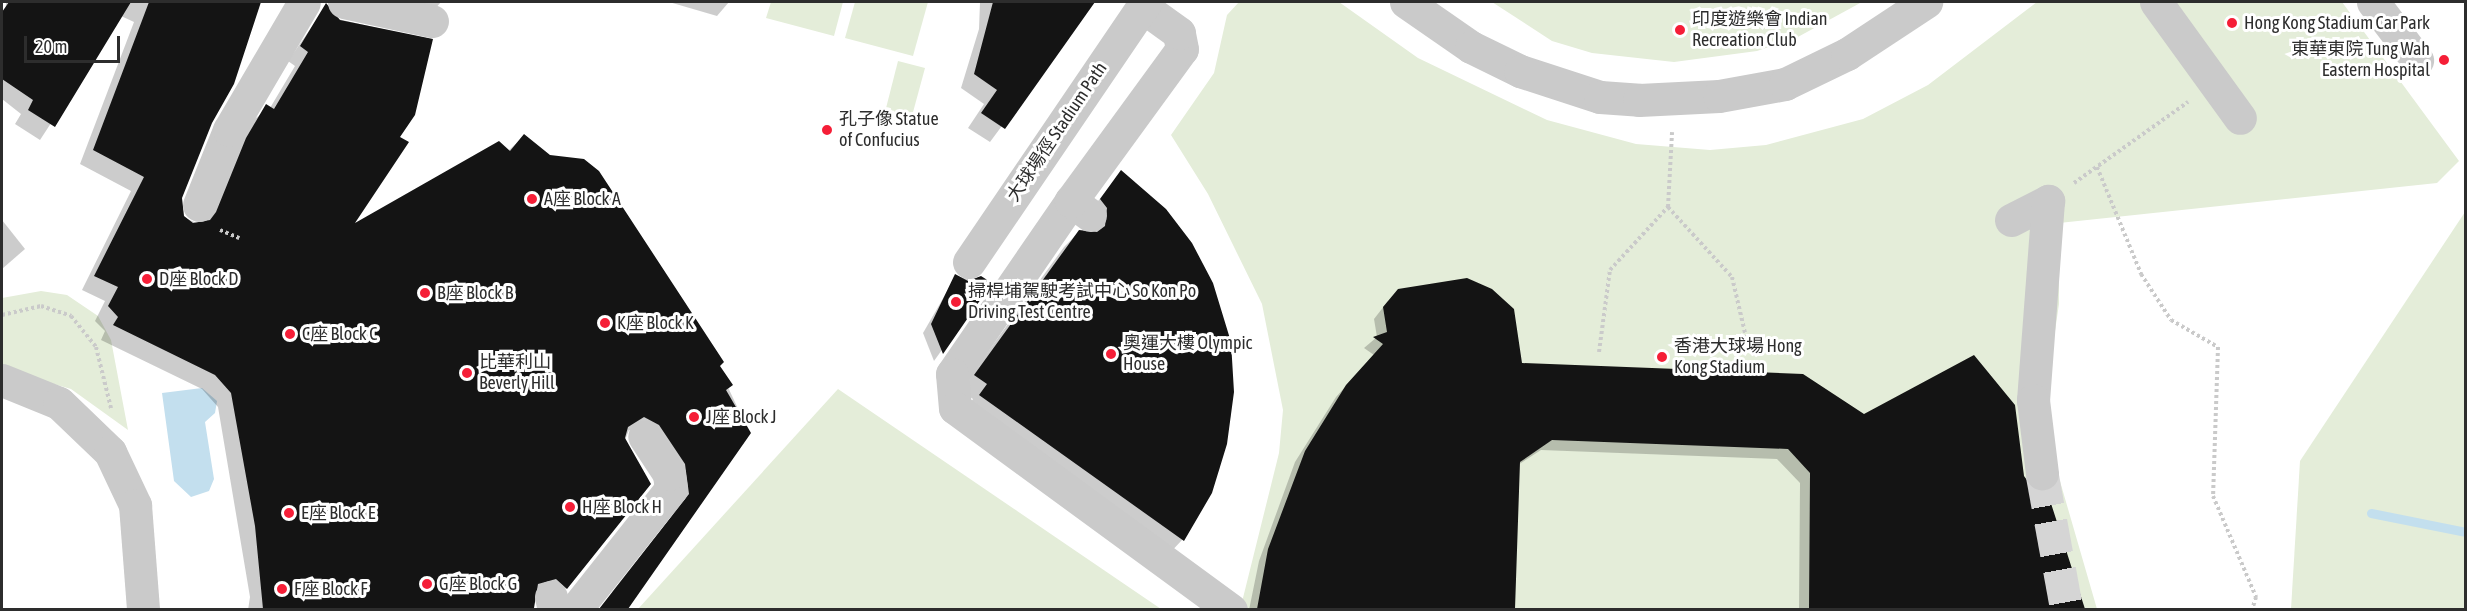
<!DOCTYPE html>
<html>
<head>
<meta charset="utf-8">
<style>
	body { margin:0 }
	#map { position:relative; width:2467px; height:611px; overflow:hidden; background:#fff; font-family:"Asap Condensed","Noto Sans TC",sans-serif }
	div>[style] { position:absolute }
	.green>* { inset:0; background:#e4edd9 }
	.water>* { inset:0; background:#c3dfee }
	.shadow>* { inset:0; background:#0003 }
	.stream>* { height:9px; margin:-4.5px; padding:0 4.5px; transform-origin:4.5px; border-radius:4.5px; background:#c3dfee }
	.building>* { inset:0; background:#141414 }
	.minor-tunnel>* { height:33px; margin-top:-16.5px; transform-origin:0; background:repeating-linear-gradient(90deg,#d5d5d5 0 33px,transparent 0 49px) }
	.path>* { height:4px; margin-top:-2px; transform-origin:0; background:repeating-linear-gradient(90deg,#cacaca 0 3px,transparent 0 6px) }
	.minor>* { height:33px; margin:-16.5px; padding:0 16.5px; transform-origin:16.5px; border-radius:16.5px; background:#cacaca }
	.dots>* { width:16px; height:16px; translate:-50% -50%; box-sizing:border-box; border:3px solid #fff; border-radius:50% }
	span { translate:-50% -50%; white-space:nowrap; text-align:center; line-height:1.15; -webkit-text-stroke:6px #fff; paint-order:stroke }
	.poi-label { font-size:18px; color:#2d2d2d }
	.left { translate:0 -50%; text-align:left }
	.right { translate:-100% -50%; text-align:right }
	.street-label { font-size:18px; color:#2d2d2d }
	.frame { position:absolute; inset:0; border:3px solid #2d2d2d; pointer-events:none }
	.scale { position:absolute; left:24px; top:36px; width:96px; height:27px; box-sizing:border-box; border:3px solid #2d2d2d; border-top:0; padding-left:8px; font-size:18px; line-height:21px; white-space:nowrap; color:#2d2d2d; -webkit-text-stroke:4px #fff; paint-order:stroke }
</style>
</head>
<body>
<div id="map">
	<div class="green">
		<div style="clip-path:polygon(771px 2px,843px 2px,834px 36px,766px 18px)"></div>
		<div style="clip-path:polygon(855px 2px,928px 2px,913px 56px,845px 38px)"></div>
		<div style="clip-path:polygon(1239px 2px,1339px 2px,1418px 58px,1547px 120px,1636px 144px,1710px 150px,1766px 145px,1863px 119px,1928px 85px,2037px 2px,2342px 2px,2459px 161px,2437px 183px,2059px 223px,2059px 304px,2042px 419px,2097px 609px,1240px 610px,1279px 453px,1283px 410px,1262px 304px,1208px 194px,1171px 135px,1214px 73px,1227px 15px)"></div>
		<div style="clip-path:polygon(1492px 2px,1862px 2px,1796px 38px,1757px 51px,1674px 62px,1592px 53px,1552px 41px)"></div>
		<div style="clip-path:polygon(898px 61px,925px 68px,909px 127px,883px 120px)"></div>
		<div style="clip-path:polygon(2465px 212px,2465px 609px,2291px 609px,2300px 461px)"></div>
		<div style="clip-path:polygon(41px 291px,67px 295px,98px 316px,111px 340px,128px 430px,71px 389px,2px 369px,2px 298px)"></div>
		<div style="clip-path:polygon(838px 389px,1161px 609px,638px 609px)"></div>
	</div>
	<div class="water">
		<div style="clip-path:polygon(202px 388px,217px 401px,215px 413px,205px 422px,214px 479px,209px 491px,191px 497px,174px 481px,162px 393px)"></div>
	</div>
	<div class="shadow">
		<div style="clip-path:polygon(6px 2px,260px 2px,233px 83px,210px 122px,180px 198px,183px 217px,201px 225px,233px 154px,253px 120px,270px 108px,295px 66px,288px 61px,320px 15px,431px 40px,398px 137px,350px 227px,508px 151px,524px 136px,718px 366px,749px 432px,623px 589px,612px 592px,672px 516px,676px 502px,646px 439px,629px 430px,566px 588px,553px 602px,532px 592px,530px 610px,248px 610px,250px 597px,218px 407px,202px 389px,101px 340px,105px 331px,95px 321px,105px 301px,82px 290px,131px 191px,80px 164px,134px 22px,121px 16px,40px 140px,15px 124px,21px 114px,2px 99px)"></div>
		<div style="clip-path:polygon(359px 2px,441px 2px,428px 17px)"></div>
		<div style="clip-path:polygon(669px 2px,729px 2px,717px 16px)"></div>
		<div style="clip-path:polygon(980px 2px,1094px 2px,990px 142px,968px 128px,984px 104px,961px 88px,979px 29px)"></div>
		<div style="clip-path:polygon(1121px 172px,1229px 343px,1231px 414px,1219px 470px,1182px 540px,1168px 555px,965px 411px,973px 399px,960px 390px,1064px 247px,1079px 232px,1092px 233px,1087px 215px)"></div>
		<div style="clip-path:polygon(2px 220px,25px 249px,2px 269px)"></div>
		<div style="clip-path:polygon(956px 276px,989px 284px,934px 361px,923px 333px)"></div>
		<div style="clip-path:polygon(1388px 301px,1521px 365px,1864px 416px,2013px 406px,2025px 485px,2045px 492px,2084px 610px,1799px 610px,1800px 483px,1777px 459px,1541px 450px,1518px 465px,1514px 610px,1249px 610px,1259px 561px,1295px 462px,1336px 397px,1374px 355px,1364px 348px,1377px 337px,1374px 319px)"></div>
	</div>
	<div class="stream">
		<div style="left:2371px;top:513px;width:97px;rotate:11.3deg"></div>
	</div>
	<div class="building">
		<div style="clip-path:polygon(9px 2px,131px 2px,55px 127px,28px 110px,33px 100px,2px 79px,2px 12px)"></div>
		<div style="clip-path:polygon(149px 2px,261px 2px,234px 84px,212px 123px,182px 198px,184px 216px,193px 223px,210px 220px,216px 212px,246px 138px,266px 104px,274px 109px,308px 52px,300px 46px,326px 3px,340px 20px,433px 39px,415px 115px,400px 137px,409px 142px,355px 223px,499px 141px,510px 151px,524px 134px,550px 155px,584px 159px,599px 171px,724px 362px,720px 366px,733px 385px,726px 390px,751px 433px,628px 609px,599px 609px,689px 494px,685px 464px,659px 425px,644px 417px,628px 427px,625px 438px,651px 484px,567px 589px,556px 579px,538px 584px,534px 608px,263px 609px,255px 526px,231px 393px,215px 375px,113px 325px,118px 317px,108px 306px,118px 287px,94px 276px,144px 177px,93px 150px)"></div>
		<div style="clip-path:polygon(993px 2px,1095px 2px,1005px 129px,981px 113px,997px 90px,974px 74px)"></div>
		<div style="clip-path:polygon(1121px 170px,1166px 209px,1192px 243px,1213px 283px,1231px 342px,1234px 392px,1227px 444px,1212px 493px,1184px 541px,979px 395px,987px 384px,974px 375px,1079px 230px,1097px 232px,1105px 226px,1107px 208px,1100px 199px)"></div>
		<div style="clip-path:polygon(955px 274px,968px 281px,981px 276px,992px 283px,943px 354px,931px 324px)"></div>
		<div style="clip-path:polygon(1467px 278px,1492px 289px,1514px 309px,1522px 363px,1803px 374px,1864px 414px,1974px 355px,2015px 405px,2024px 476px,2034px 490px,2047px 491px,2085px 609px,1809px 609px,1810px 473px,1788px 449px,1552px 440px,1520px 462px,1515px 609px,1257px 609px,1268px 549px,1305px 451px,1346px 385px,1383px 344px,1373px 337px,1387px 332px,1383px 307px,1398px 289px)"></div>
	</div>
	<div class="minor-tunnel">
		<div style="left:2042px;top:473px;width:139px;rotate:79.7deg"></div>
	</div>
	<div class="path">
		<div style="left:2097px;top:167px;width:116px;rotate:67.6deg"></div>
		<div style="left:2141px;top:274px;width:55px;rotate:56.9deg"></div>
		<div style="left:2171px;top:320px;width:54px;rotate:29.9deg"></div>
		<div style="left:2218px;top:347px;width:149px;rotate:91.9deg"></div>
		<div style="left:2213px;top:496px;width:110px;rotate:66.9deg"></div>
		<div style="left:2256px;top:597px;width:14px;rotate:107deg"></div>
		<div style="left:2074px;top:183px;width:140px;rotate:-35.4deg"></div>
		<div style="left:1668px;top:207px;width:95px;rotate:47.6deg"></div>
		<div style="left:1732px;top:277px;width:75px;rotate:76.9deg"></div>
		<div style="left:220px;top:230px;width:21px;rotate:23deg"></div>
		<div style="left:2px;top:315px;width:40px;rotate:-13deg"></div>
		<div style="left:41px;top:306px;width:32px;rotate:18deg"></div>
		<div style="left:71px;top:316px;width:40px;rotate:51deg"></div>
		<div style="left:96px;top:347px;width:63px;rotate:76.2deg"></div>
		<div style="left:1599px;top:352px;width:83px;rotate:-82.4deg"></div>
		<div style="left:1610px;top:270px;width:86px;rotate:-47.4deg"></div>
		<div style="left:1668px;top:207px;width:75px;rotate:-86.9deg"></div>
	</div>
	<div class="minor">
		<div style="left:344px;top:2px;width:90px;rotate:12.2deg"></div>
		<div style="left:1406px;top:2px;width:79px;rotate:34.7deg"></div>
		<div style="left:1471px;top:47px;width:55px;rotate:26.1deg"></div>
		<div style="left:1520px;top:71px;width:84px;rotate:18deg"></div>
		<div style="left:1600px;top:97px;width:39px;rotate:4deg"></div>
		<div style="left:1639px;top:100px;width:80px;rotate:-2.9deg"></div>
		<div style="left:1719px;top:96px;width:67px;rotate:-10.3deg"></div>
		<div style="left:1785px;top:84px;width:69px;rotate:-25.8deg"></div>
		<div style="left:1847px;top:54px;width:95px;rotate:-33.4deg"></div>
		<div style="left:2156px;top:2px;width:143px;rotate:54.1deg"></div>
		<div style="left:2373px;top:2px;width:73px;rotate:52.8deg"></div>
		<div style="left:1071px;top:201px;width:210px;rotate:124.5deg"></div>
		<div style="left:952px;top:374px;width:34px;rotate:85deg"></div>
		<div style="left:955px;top:408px;width:342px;rotate:36.2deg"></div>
		<div style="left:199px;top:205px;width:81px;rotate:-68.2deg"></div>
		<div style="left:229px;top:130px;width:148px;rotate:-59.6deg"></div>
		<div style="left:1090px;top:215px;width:24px;rotate:-144deg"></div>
		<div style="left:1071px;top:201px;width:188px;rotate:-53.9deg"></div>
		<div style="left:1182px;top:49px;width:16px;rotate:-101deg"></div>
		<div style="left:1179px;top:33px;width:44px;rotate:-144.2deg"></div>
		<div style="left:2011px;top:220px;width:42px;rotate:-27.2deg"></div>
		<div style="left:2048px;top:201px;width:200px;rotate:94.3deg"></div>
		<div style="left:2033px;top:400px;width:74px;rotate:83deg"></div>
		<div style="left:969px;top:262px;width:315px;rotate:-55.8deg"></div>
		<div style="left:2px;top:380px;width:61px;rotate:22deg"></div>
		<div style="left:59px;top:403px;width:71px;rotate:43.9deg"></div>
		<div style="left:110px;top:452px;width:59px;rotate:64.7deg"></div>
		<div style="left:135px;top:505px;width:105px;rotate:85.6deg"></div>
		<div style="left:551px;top:597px;width:13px;rotate:77deg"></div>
		<div style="left:575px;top:610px;width:154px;rotate:-51.6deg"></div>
		<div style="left:671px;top:489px;width:15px;rotate:-98deg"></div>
		<div style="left:669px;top:474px;width:45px;rotate:-123.3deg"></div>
	</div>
	<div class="dots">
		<div style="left:2232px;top:23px;background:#f51e37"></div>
		<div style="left:1680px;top:30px;background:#f51e37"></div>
		<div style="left:2444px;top:60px;background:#f51e37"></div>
		<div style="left:827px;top:130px;background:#f51e37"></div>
		<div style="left:532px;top:199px;background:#f51e37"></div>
		<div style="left:147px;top:279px;background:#f51e37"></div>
		<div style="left:425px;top:293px;background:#f51e37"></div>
		<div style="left:956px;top:302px;background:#f51e37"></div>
		<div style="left:605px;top:323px;background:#f51e37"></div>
		<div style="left:290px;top:334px;background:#f51e37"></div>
		<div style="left:1111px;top:354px;background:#f51e37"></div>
		<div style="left:1662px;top:357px;background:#f51e37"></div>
		<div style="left:467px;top:373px;background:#f51e37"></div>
		<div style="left:694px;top:417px;background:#f51e37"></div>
		<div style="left:570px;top:507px;background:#f51e37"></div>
		<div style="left:289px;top:513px;background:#f51e37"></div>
		<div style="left:427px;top:584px;background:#f51e37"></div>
		<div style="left:282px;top:589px;background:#f51e37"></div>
	</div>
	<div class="poi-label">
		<span class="left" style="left:1692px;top:30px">印度遊樂會 Indian<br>Recreation Club</span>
		<span class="left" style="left:2244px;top:23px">Hong Kong Stadium Car Park</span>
		<span class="right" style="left:2430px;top:60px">東華東院 Tung Wah<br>Eastern Hospital</span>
		<span class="left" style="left:839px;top:130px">孔子像 Statue<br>of Confucius</span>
		<span class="left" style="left:544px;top:199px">A座 Block A</span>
		<span class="left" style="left:159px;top:279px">D座 Block D</span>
		<span class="left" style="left:968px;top:302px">掃桿埔駕駛考試中心 So Kon Po<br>Driving Test Centre</span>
		<span class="left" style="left:437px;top:293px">B座 Block B</span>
		<span class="left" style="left:617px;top:323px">K座 Block K</span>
		<span class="left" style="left:302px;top:334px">C座 Block C</span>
		<span class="left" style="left:1123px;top:354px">奧運大樓 Olympic<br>House</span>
		<span class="left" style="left:1674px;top:357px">香港大球場 Hong<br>Kong Stadium</span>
		<span class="left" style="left:479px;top:373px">比華利山<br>Beverly Hill</span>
		<span class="left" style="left:706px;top:417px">J座 Block J</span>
		<span class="left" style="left:582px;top:507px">H座 Block H</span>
		<span class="left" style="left:301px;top:513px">E座 Block E</span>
		<span class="left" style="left:439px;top:584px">G座 Block G</span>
		<span class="left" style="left:294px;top:589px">F座 Block F</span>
	</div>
	<div class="street-label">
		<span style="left:1057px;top:132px;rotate:-56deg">大球場徑 Stadium Path</span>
	</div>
	<div class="frame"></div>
	<div class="scale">20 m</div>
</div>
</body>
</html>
